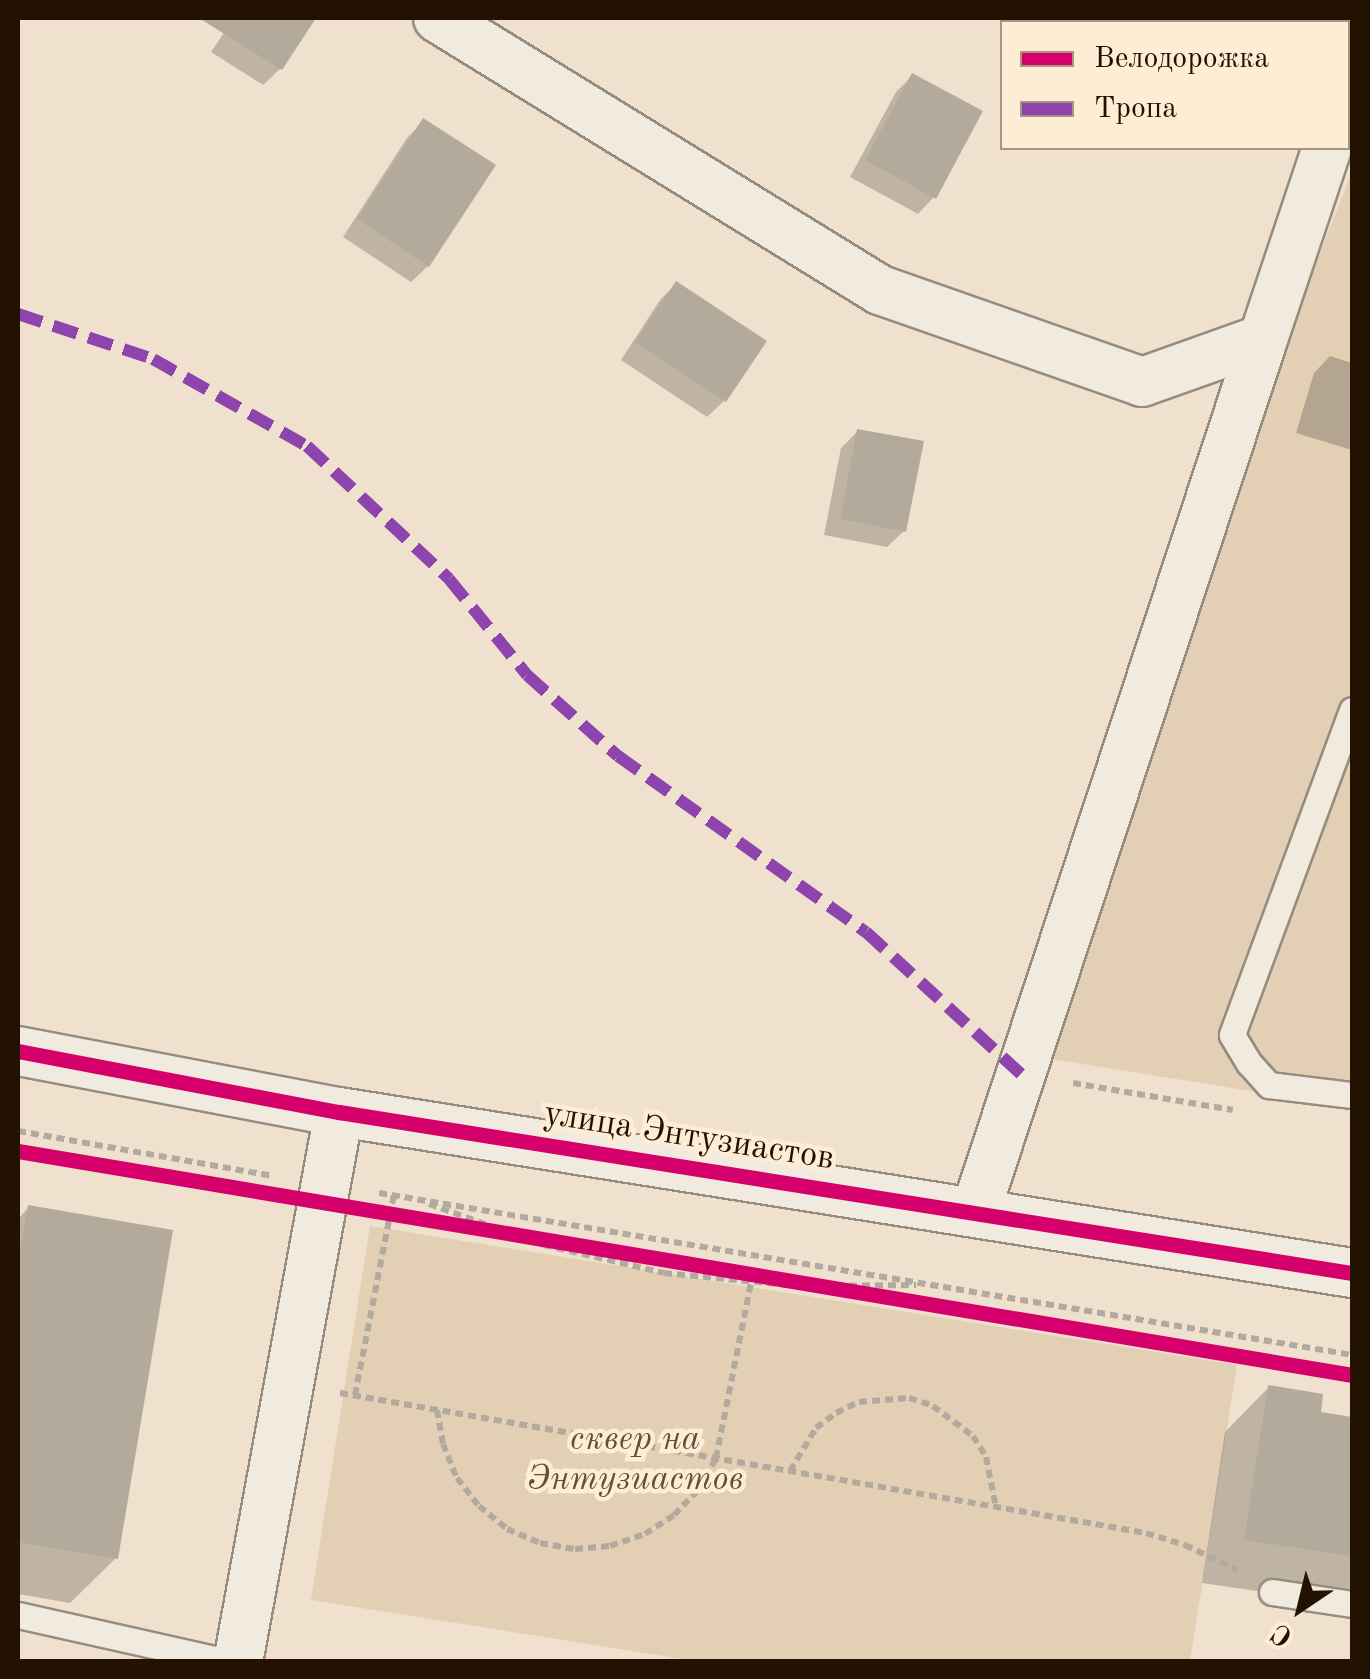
<!DOCTYPE html>
<html>
<head>
<meta charset="utf-8">
<style>
	body { margin:0 }
	#map { position:relative; width:1370px; height:1679px; overflow:hidden; background:#efe1cd; font-family:"Old Standard TT",serif }
	div>[style] { position:absolute }
	.green>* { inset:0; background:#e2cfb4 }
	.shadow>* { inset:0; background:#0003 }
	.building>* { inset:0; background:#b4aa9c }
	.path>* { height:6px; margin-top:-3px; transform-origin:0; background:repeating-linear-gradient(90deg,#b2aa9f 0 8px,transparent 0 13px) }
	.roads { filter:drop-shadow(2px 0 #968c7e) drop-shadow(-2px 0 #968c7e) drop-shadow(0 2px #968c7e) drop-shadow(0 -2px #968c7e) }
	.service>* { height:25px; margin:-12.5px; padding:0 12.5px; transform-origin:12.5px; border-radius:12.5px; background:#f1eadf }
	.minor>* { height:48px; margin:-24px; padding:0 24px; transform-origin:24px; border-radius:24px; background:#f1eadf }
	.quiet>* { height:12px; margin-top:-6px; transform-origin:0; background:repeating-linear-gradient(90deg,#8e44ad 0 25px,transparent 0 37px) }
	.cycleway>* { height:15px; margin:-7.5px; padding:0 7.5px; transform-origin:7.5px; border-radius:7.5px; background:#d6006c }
	span { translate:-50% -50%; white-space:nowrap; text-align:center; line-height:1.15; -webkit-text-stroke:9px #feedd5; paint-order:stroke }
	.street-label { font-size:35px; color:#231202 }
	.park-label { font-size:35px; color:#624f39; font-style:italic }
	.frame { position:absolute; inset:0; border:20px solid #231202; pointer-events:none }
	.legend { position:absolute; left:1000px; top:20px; width:350px; height:130px; box-sizing:border-box; background:#feedd5; border:2px solid #a69581; margin:0; padding:12px 18px; list-style:none; font-size:30px; color:#231202 }
	.legend li { display:flex; align-items:center; gap:20px; height:50px }
	.legend b { width:50px; border:2px solid #a69581 }
	.north { position:absolute; left:1250px; top:1559px; width:100px; height:100px; -webkit-text-stroke:8px #feedd5; paint-order:stroke; rotate:215deg; font-size:28px; font-weight:700; line-height:40px; text-align:center; color:#231202 }
	.north::after { content:''; display:block; margin:auto; width:35px; height:45px; background:#231202; clip-path:polygon(50% 0,100% 100%,50% 72%,0 100%) }
</style>
</head>
<body>
<div id="map">
	<div class="green">
		<div style="clip-path:polygon(1352px 172px,1352px 1107px,1045px 1058px,1234px 470px)"></div>
		<div style="clip-path:polygon(370px 1226px,1237px 1365px,1190px 1661px,695px 1661px,311px 1600px)"></div>
	</div>
	<div class="shadow">
		<div style="clip-path:polygon(234px 18px,313px 18px,280px 69px,263px 85px,211px 52px)"></div>
		<div style="clip-path:polygon(912px 76px,934px 197px,918px 214px,850px 177px,896px 92px)"></div>
		<div style="clip-path:polygon(424px 121px,428px 266px,411px 282px,343px 237px,407px 138px)"></div>
		<div style="clip-path:polygon(676px 284px,724px 401px,707px 417px,621px 360px,660px 300px)"></div>
		<div style="clip-path:polygon(1330px 356px,1352px 363px,1352px 450px,1296px 433px,1314px 373px)"></div>
		<div style="clip-path:polygon(858px 431px,904px 531px,887px 547px,824px 535px,841px 448px)"></div>
		<div style="clip-path:polygon(28px 1208px,116px 1558px,70px 1603px,18px 1594px,18px 1219px)"></div>
		<div style="clip-path:polygon(1268px 1388px,1318px 1414px,1352px 1419px,1352px 1605px,1202px 1583px,1225px 1432px)"></div>
	</div>
	<div class="building">
		<div style="clip-path:polygon(199px 18px,316px 18px,282px 70px)"></div>
		<div style="clip-path:polygon(912px 73px,983px 111px,936px 199px,865px 160px)"></div>
		<div style="clip-path:polygon(423px 118px,496px 165px,429px 267px,357px 219px)"></div>
		<div style="clip-path:polygon(676px 281px,767px 341px,726px 402px,635px 342px)"></div>
		<div style="clip-path:polygon(857px 429px,924px 441px,906px 532px,840px 519px)"></div>
		<div style="clip-path:polygon(28px 1205px,173px 1230px,118px 1559px,18px 1542px,18px 1266px)"></div>
		<div style="clip-path:polygon(1268px 1385px,1323px 1394px,1321px 1412px,1352px 1417px,1352px 1556px,1244px 1540px)"></div>
	</div>
	<div class="path">
		<div style="left:1073px;top:1083px;width:162px;rotate:9.6deg"></div>
		<div style="left:18px;top:1131px;width:258px;rotate:10deg"></div>
		<div style="left:379px;top:1193px;width:986px;rotate:9.45deg"></div>
		<div style="left:429px;top:1204px;width:122px;rotate:19.6deg"></div>
		<div style="left:544px;top:1245px;width:123px;rotate:13.1deg"></div>
		<div style="left:664px;top:1273px;width:134px;rotate:5.6deg"></div>
		<div style="left:797px;top:1286px;width:119px;rotate:-0.5deg"></div>
		<div style="left:340px;top:1393px;width:818px;rotate:9.85deg"></div>
		<div style="left:1146px;top:1533px;width:41px;rotate:17.1deg"></div>
		<div style="left:1185px;top:1545px;width:58px;rotate:25.7deg"></div>
		<div style="left:355px;top:1395px;width:204px;rotate:-79deg"></div>
		<div style="left:437px;top:1410px;width:35px;rotate:80deg"></div>
		<div style="left:443px;top:1444px;width:37px;rotate:68deg"></div>
		<div style="left:457px;top:1478px;width:36px;rotate:52deg"></div>
		<div style="left:479px;top:1506px;width:36px;rotate:39deg"></div>
		<div style="left:507px;top:1529px;width:36px;rotate:23deg"></div>
		<div style="left:540px;top:1543px;width:36px;rotate:10deg"></div>
		<div style="left:575px;top:1549px;width:35px;rotate:-5deg"></div>
		<div style="left:610px;top:1546px;width:37px;rotate:-19deg"></div>
		<div style="left:645px;top:1534px;width:35px;rotate:-33deg"></div>
		<div style="left:674px;top:1515px;width:36px;rotate:-46deg"></div>
		<div style="left:699px;top:1489px;width:35px;rotate:-61deg"></div>
		<div style="left:716px;top:1458px;width:178px;rotate:-78.7deg"></div>
		<div style="left:790px;top:1471px;width:50px;rotate:-58.8deg"></div>
		<div style="left:816px;top:1428px;width:25px;rotate:-37deg"></div>
		<div style="left:836px;top:1413px;width:25px;rotate:-26deg"></div>
		<div style="left:859px;top:1402px;width:50px;rotate:-4.6deg"></div>
		<div style="left:909px;top:1398px;width:25px;rotate:18deg"></div>
		<div style="left:933px;top:1406px;width:50px;rotate:36.9deg"></div>
		<div style="left:973px;top:1436px;width:25px;rotate:58deg"></div>
		<div style="left:986px;top:1457px;width:51px;rotate:78.7deg"></div>
	</div>
	<div class="roads">
		<div class="service">
			<div style="left:1352px;top:710px;width:346px;rotate:110.3deg"></div>
			<div style="left:1232px;top:1035px;width:33px;rotate:59deg"></div>
			<div style="left:1249px;top:1063px;width:30px;rotate:48deg"></div>
			<div style="left:1269px;top:1085px;width:84px;rotate:6.9deg"></div>
			<div style="left:1272px;top:1592px;width:81px;rotate:8.5deg"></div>
			<div style="left:18px;top:1615px;width:216px;rotate:12.6deg"></div>
		</div>
		<div class="minor">
			<div style="left:438px;top:18px;width:519px;rotate:31.61deg"></div>
			<div style="left:880px;top:290px;width:278px;rotate:19.3deg"></div>
			<div style="left:1142px;top:382px;width:128px;rotate:-19.6deg"></div>
			<div style="left:1263px;top:339px;width:201px;rotate:-71.5deg"></div>
			<div style="left:1343px;top:22px;width:4px;rotate:-90deg"></div>
			<div style="left:18px;top:1051px;width:327px;rotate:10.8deg"></div>
			<div style="left:339px;top:1112px;width:1026px;rotate:9.03deg"></div>
			<div style="left:975px;top:1213px;width:920px;rotate:-71.76deg"></div>
			<div style="left:238px;top:1662px;width:559px;rotate:-79.59deg"></div>
		</div>
	</div>
	<div class="quiet">
		<div style="left:18px;top:314px;width:142px;rotate:18.4deg"></div>
		<div style="left:153px;top:359px;width:177px;rotate:29.5deg"></div>
		<div style="left:307px;top:446px;width:195px;rotate:43.1deg"></div>
		<div style="left:449px;top:579px;width:124px;rotate:50.9deg"></div>
		<div style="left:527px;top:675px;width:122px;rotate:41.7deg"></div>
		<div style="left:618px;top:756px;width:304px;rotate:35.4deg"></div>
		<div style="left:866px;top:932px;width:212px;rotate:42.5deg"></div>
	</div>
	<div class="cycleway">
		<div style="left:18px;top:1051px;width:327px;rotate:10.8deg"></div>
		<div style="left:339px;top:1112px;width:1026px;rotate:9.03deg"></div>
		<div style="left:18px;top:1151px;width:1353px;rotate:9.53deg"></div>
	</div>
	<div class="street-label">
		<span style="left:689px;top:1137px;rotate:9deg">улица Энтузиастов</span>
	</div>
	<div class="park-label">
		<span style="left:635px;top:1460px">сквер на<br>Энтузиастов</span>
	</div>
	<div class="frame"></div>
	<ul class="legend">
	<li><b style="height:12px;background:#d6006c"></b>Велодорожка</li>
	<li><b style="height:12px;background:#8e44ad"></b>Тропа</li>
	</ul>
	<div class="north">С</div>
</div>
</body>
</html>
